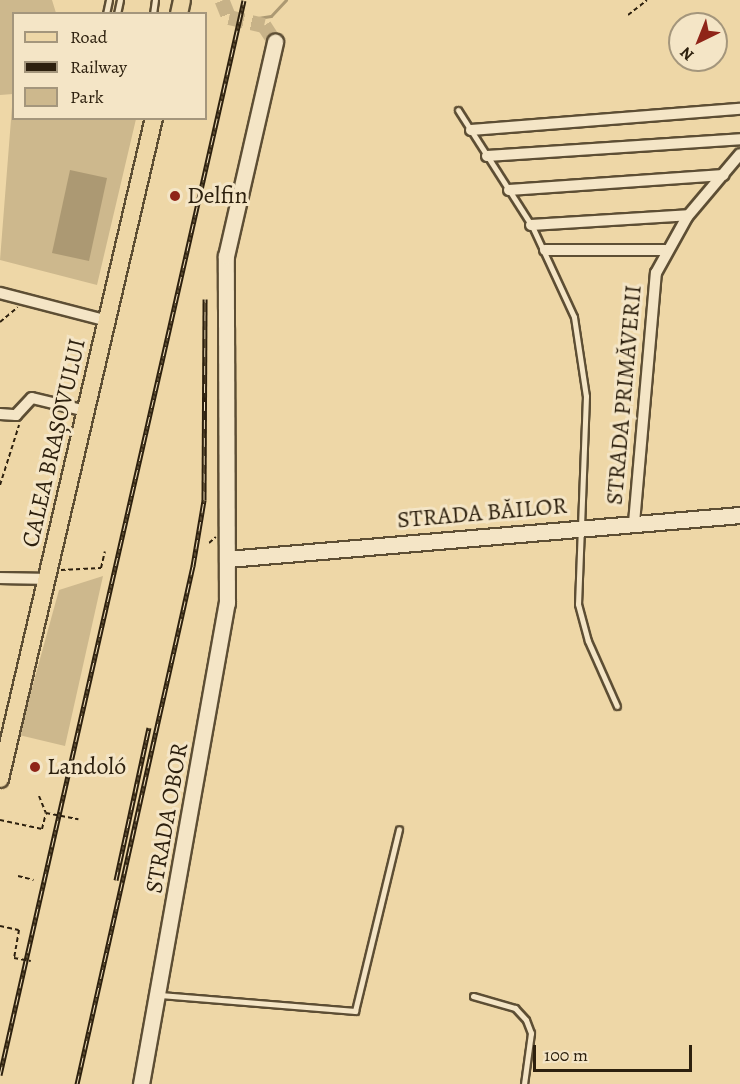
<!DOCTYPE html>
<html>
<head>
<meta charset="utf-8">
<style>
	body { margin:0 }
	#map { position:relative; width:740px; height:1084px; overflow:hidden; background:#eed7a7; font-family:Alegreya,serif }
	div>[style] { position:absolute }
	.green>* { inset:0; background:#cdb88d }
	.water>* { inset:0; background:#ac9973 }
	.stream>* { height:3px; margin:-1.5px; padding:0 1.5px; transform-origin:1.5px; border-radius:1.5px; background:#ac9973 }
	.secondary-tunnel>* { height:15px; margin-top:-7.5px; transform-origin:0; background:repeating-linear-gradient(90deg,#c7b288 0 15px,transparent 0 23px) }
	.path>* { height:2px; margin-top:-1px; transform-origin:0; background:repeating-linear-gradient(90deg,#2d200e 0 4.5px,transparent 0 7.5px) }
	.roads { filter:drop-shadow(2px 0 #5d4e34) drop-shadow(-2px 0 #5d4e34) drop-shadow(0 2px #5d4e34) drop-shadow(0 -2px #5d4e34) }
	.lane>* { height:5px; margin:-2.5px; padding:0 2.5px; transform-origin:2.5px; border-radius:2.5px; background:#f4e5c6 }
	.street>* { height:10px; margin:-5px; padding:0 5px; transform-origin:5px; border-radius:5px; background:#f4e5c6 }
	.secondary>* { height:15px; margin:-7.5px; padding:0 7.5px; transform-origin:7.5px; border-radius:7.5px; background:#f4e5c6 }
	.primary>* { height:16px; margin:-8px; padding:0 8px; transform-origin:8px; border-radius:8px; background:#eed7a7 }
	.rail>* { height:5px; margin-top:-2.5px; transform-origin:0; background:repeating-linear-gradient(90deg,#f4e5c6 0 9px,#2d200e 0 18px); box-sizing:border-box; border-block:2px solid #2d200e }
	.dots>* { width:16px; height:16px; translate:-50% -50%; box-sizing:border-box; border:3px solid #f4e5c6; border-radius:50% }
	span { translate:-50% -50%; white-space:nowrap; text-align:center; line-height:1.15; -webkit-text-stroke:6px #f4e5c6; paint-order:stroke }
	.poi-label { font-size:24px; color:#2d200e }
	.left { translate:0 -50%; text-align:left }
	.street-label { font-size:24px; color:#2d200e }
	.legend { position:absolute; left:12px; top:12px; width:195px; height:108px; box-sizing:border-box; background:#f4e5c6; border:2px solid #a4967c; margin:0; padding:8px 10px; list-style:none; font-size:18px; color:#2d200e }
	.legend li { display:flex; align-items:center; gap:12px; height:30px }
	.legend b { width:30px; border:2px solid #a4967c }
	.north { position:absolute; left:668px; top:12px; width:60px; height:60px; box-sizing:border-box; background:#f4e5c6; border:2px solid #a4967c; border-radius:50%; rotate:223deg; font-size:16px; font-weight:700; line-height:24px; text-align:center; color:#2d200e }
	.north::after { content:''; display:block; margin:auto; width:21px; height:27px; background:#8f2418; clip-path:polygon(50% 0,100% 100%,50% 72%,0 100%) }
	.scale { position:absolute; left:533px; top:1045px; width:159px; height:27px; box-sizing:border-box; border:3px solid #2d200e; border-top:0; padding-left:8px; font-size:18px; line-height:21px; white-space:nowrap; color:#2d200e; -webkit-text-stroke:4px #f4e5c6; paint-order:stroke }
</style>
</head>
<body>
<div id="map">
	<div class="green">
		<div style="clip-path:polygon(0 0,52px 0,56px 13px,14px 14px,14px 118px,136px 119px,97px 285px,0 260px,13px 94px,0 95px)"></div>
		<div style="clip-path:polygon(103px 576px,65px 746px,19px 735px,59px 590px)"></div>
	</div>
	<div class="water">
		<div style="clip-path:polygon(70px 170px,107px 178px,89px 261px,52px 253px)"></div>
	</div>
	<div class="stream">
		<div style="left:258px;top:18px;width:13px;rotate:-9deg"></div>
		<div style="left:271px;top:16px;width:22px;rotate:-47deg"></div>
	</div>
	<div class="secondary-tunnel">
		<div style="left:222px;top:0;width:18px;rotate:68deg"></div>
		<div style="left:229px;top:17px;width:36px;rotate:13deg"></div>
		<div style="left:264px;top:25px;width:20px;rotate:57deg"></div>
	</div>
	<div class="path">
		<div style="left:628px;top:15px;width:24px;rotate:-38deg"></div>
		<div style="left:0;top:322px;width:23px;rotate:-40deg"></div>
		<div style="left:0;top:485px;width:63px;rotate:-72.4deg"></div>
		<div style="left:209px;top:543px;width:9px;rotate:-41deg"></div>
		<div style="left:61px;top:570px;width:40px;rotate:-2.9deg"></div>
		<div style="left:101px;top:568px;width:17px;rotate:-77deg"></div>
		<div style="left:39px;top:796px;width:18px;rotate:68deg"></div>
		<div style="left:0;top:820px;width:43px;rotate:12.1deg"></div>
		<div style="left:42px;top:829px;width:16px;rotate:-76deg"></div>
		<div style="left:46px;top:813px;width:33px;rotate:11deg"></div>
		<div style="left:18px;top:876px;width:16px;rotate:14deg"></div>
		<div style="left:0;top:926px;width:19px;rotate:12deg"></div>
		<div style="left:19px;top:930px;width:28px;rotate:100deg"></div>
		<div style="left:14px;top:958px;width:17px;rotate:10deg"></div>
	</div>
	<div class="roads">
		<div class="lane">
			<div style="left:106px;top:14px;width:14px;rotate:-78deg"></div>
			<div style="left:117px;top:14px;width:14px;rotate:-78deg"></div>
			<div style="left:153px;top:14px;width:14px;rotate:-82deg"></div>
			<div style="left:458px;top:110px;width:138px;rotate:57.5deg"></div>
			<div style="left:532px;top:226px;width:100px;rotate:65.2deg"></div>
			<div style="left:574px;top:317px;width:80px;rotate:81.4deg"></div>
			<div style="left:586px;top:396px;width:208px;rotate:92.2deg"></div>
			<div style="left:578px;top:604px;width:38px;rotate:75deg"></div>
			<div style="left:588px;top:641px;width:71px;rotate:66deg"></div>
			<div style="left:160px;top:995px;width:196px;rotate:4.7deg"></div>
			<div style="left:355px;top:1011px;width:187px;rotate:-76.4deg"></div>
			<div style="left:473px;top:996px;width:44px;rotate:15.9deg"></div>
			<div style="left:515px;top:1008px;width:16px;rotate:47deg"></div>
			<div style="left:526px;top:1020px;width:14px;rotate:69deg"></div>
			<div style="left:531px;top:1033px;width:51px;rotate:97.8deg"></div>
		</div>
		<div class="street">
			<div style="left:471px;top:130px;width:270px;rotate:-4.5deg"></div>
			<div style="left:487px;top:156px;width:254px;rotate:-3.8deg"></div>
			<div style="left:509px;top:190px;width:215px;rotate:-4deg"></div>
			<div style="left:531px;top:225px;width:157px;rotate:-3.6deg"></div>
			<div style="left:545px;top:250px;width:120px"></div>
			<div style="left:0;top:293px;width:112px;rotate:14.5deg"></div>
			<div style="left:0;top:414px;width:16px;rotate:4deg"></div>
			<div style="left:16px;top:415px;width:23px;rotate:-47deg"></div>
			<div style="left:32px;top:398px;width:56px;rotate:13.5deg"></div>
			<div style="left:634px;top:523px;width:251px;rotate:-85deg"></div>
			<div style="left:656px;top:273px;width:64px;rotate:-61deg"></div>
			<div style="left:687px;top:217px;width:82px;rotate:-49.9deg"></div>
			<div style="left:0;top:578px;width:47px;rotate:1.2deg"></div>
		</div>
		<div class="secondary">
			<div style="left:228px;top:559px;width:514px;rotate:-4.91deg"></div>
			<div style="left:141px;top:1084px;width:489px;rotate:-79.9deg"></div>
			<div style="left:227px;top:603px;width:347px;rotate:-90.2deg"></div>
			<div style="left:226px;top:256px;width:220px;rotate:-77.1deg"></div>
		</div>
		<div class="primary">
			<div style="left:179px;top:14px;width:14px;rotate:-78deg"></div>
			<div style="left:0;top:779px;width:679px;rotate:-76.89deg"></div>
		</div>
	</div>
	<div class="rail">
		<div style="left:116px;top:880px;width:156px;rotate:-77.8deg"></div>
		<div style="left:0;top:1075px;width:1102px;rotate:-77.21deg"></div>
		<div style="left:77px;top:1084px;width:531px;rotate:-77.38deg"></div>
		<div style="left:193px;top:566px;width:67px;rotate:-80.5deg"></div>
		<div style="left:204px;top:500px;width:201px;rotate:-89.7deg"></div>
	</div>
	<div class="dots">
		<div style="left:175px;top:196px;background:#8f2418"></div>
		<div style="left:35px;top:767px;background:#8f2418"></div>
	</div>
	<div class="poi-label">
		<span class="left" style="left:187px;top:196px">Delfin</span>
		<span class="left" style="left:47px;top:767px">Landoló</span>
	</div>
	<div class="street-label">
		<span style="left:624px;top:395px;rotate:-85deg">STRADA PRIMĂVERII</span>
		<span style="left:54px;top:443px;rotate:-77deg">CALEA BRAȘOVULUI</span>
		<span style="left:482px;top:513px;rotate:-5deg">STRADA BĂILOR</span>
		<span style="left:167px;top:818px;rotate:-80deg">STRADA OBOR</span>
	</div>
	<ul class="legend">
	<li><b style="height:8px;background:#eed7a7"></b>Road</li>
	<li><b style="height:8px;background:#2d200e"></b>Railway</li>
	<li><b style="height:16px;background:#cdb88d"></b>Park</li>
	</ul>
	<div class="north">N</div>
	<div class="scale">100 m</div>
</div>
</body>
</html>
